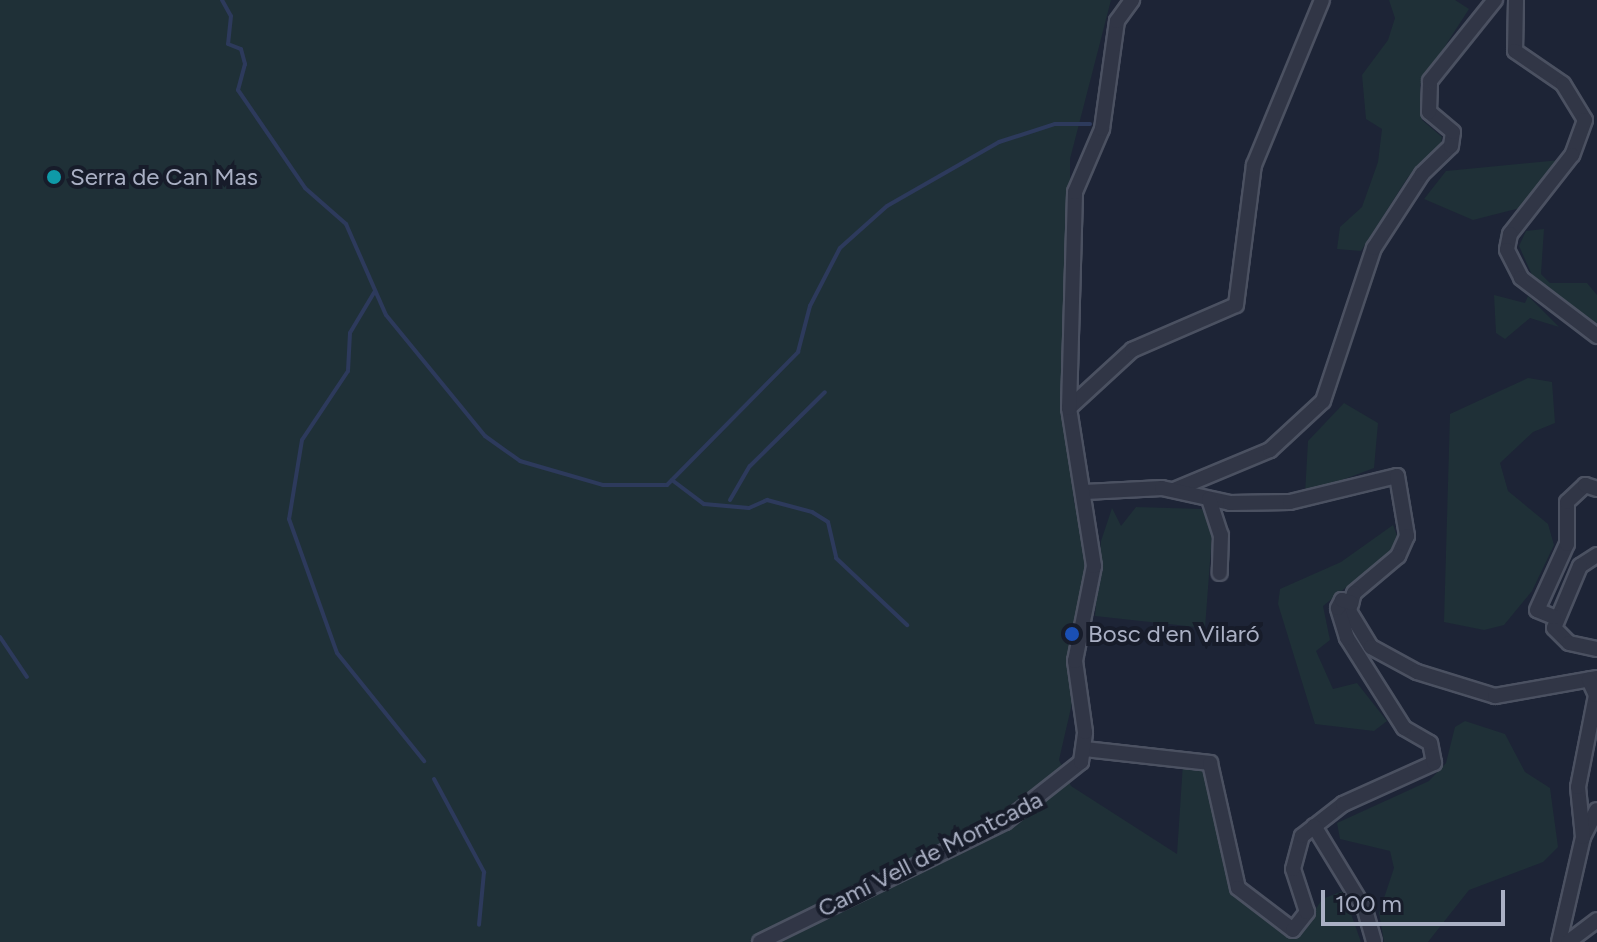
<!DOCTYPE html>
<html>
<head>
<meta charset="utf-8">
<style>
	body { margin:0 }
	#map { position:relative; width:1597px; height:942px; overflow:hidden; background:#1d2436; font-family:Figtree,sans-serif }
	div>[style] { position:absolute }
	.green>* { inset:0; background:#1f3037 }
	.stream>* { height:4px; margin:-2px; padding:0 2px; transform-origin:2px; border-radius:2px; background:#2d3a5c }
	.roads { filter:drop-shadow(2px 0 #4b5161) drop-shadow(-2px 0 #4b5161) drop-shadow(0 2px #4b5161) drop-shadow(0 -2px #4b5161) }
	.minor>* { height:14px; margin:-7px; padding:0 7px; transform-origin:7px; border-radius:7px; background:#313646 }
	.dots>* { width:22px; height:22px; translate:-50% -50%; box-sizing:border-box; border:4px solid #171c2a; border-radius:50% }
	span { translate:-50% -50%; white-space:nowrap; text-align:center; line-height:1.15; -webkit-text-stroke:8px #171c2a; paint-order:stroke }
	.poi-label { font-size:24px; color:#aab0c4 }
	.left { translate:0 -50%; text-align:left }
	.street-label { font-size:24px; color:#aab0c4 }
	.scale { position:absolute; left:1321px; top:890px; width:184px; height:36px; box-sizing:border-box; border:4px solid #aab0c4; border-top:0; padding-left:10px; font-size:24px; line-height:28px; white-space:nowrap; color:#aab0c4; -webkit-text-stroke:6px #171c2a; paint-order:stroke }
</style>
</head>
<body>
<div id="map">
	<div class="green">
		<div style="clip-path:polygon(0 0,1111px 0,1070px 159px,1070px 451px,1074px 503px,1087px 527px,1088px 585px,1068px 663px,1073px 699px,1059px 760px,1071px 786px,1177px 854px,1183px 763px,1202px 767px,1210px 775px,1224px 869px,1240px 900px,1287px 935px,1304px 929px,1322px 899px,1343px 891px,1361px 942px,0 942px)"></div>
		<div style="clip-path:polygon(1389px 0,1455px 0,1469px 9px,1420px 85px,1422px 120px,1442px 137px,1440px 148px,1408px 177px,1361px 251px,1337px 249px,1340px 227px,1362px 207px,1378px 162px,1382px 129px,1366px 119px,1362px 75px,1388px 40px,1395px 18px)"></div>
		<div style="clip-path:polygon(1560px 160px,1520px 208px,1473px 220px,1424px 199px,1446px 171px)"></div>
		<div style="clip-path:polygon(1544px 229px,1541px 274px,1550px 283px,1587px 283px,1597px 295px,1597px 324px,1532px 275px,1519px 246px,1526px 231px)"></div>
		<div style="clip-path:polygon(1494px 295px,1525px 303px,1528px 296px,1559px 327px,1530px 318px,1505px 339px,1496px 333px)"></div>
		<div style="clip-path:polygon(1528px 378px,1552px 382px,1555px 423px,1533px 432px,1500px 463px,1508px 491px,1548px 524px,1554px 545px,1532px 591px,1504px 625px,1484px 630px,1444px 622px,1450px 414px)"></div>
		<div style="clip-path:polygon(1344px 403px,1378px 423px,1374px 468px,1305px 494px,1308px 441px)"></div>
		<div style="clip-path:polygon(1136px 507px,1202px 509px,1212px 535px,1205px 628px,1095px 616px,1101px 541px,1112px 508px,1121px 526px)"></div>
		<div style="clip-path:polygon(1393px 525px,1398px 538px,1391px 551px,1323px 606px,1330px 640px,1316px 651px,1333px 689px,1357px 683px,1387px 721px,1374px 731px,1315px 724px,1278px 604px,1280px 589px,1341px 562px)"></div>
		<div style="clip-path:polygon(1465px 721px,1505px 734px,1525px 772px,1550px 788px,1558px 847px,1543px 862px,1469px 890px,1428px 942px,1384px 942px,1379px 913px,1394px 868px,1390px 851px,1340px 839px,1337px 823px,1429px 781px,1446px 763px,1455px 727px)"></div>
	</div>
	<div class="stream">
		<div style="left:222px;top:0;width:18px;rotate:61deg"></div>
		<div style="left:231px;top:16px;width:28px;rotate:96deg"></div>
		<div style="left:228px;top:44px;width:14px;rotate:21deg"></div>
		<div style="left:241px;top:49px;width:16px;rotate:75deg"></div>
		<div style="left:245px;top:64px;width:27px;rotate:105deg"></div>
		<div style="left:238px;top:90px;width:119px;rotate:55.6deg"></div>
		<div style="left:305px;top:188px;width:55px;rotate:41.3deg"></div>
		<div style="left:346px;top:224px;width:99px;rotate:66.3deg"></div>
		<div style="left:386px;top:315px;width:156px;rotate:50.7deg"></div>
		<div style="left:485px;top:436px;width:43px;rotate:35.5deg"></div>
		<div style="left:520px;top:461px;width:86px;rotate:16.1deg"></div>
		<div style="left:603px;top:485px;width:64px"></div>
		<div style="left:667px;top:485px;width:187px;rotate:-45.4deg"></div>
		<div style="left:798px;top:352px;width:48px;rotate:-75.4deg"></div>
		<div style="left:810px;top:306px;width:65px;rotate:-62.7deg"></div>
		<div style="left:840px;top:248px;width:63px;rotate:-41.8deg"></div>
		<div style="left:887px;top:206px;width:129px;rotate:-29.7deg"></div>
		<div style="left:999px;top:142px;width:59px;rotate:-17.8deg"></div>
		<div style="left:1055px;top:124px;width:35px"></div>
		<div style="left:375px;top:291px;width:49px;rotate:120.8deg"></div>
		<div style="left:350px;top:333px;width:38px;rotate:93deg"></div>
		<div style="left:348px;top:371px;width:83px;rotate:123.7deg"></div>
		<div style="left:302px;top:440px;width:80px;rotate:99.3deg"></div>
		<div style="left:289px;top:519px;width:142px;rotate:70.3deg"></div>
		<div style="left:337px;top:653px;width:139px;rotate:51.1deg"></div>
		<div style="left:672px;top:480px;width:40px;rotate:37deg"></div>
		<div style="left:704px;top:504px;width:45px;rotate:5.1deg"></div>
		<div style="left:749px;top:508px;width:20px;rotate:-24deg"></div>
		<div style="left:767px;top:500px;width:47px;rotate:14.9deg"></div>
		<div style="left:812px;top:512px;width:19px;rotate:32deg"></div>
		<div style="left:828px;top:522px;width:37px;rotate:77deg"></div>
		<div style="left:836px;top:558px;width:98px;rotate:43.3deg"></div>
		<div style="left:730px;top:500px;width:39px;rotate:-60deg"></div>
		<div style="left:750px;top:466px;width:105px;rotate:-44.6deg"></div>
		<div style="left:0;top:637px;width:48px;rotate:56deg"></div>
		<div style="left:434px;top:779px;width:106px;rotate:61.7deg"></div>
		<div style="left:484px;top:872px;width:53px;rotate:95.4deg"></div>
	</div>
	<div class="roads">
		<div class="minor">
			<div style="left:1516px;top:0;width:51px;rotate:91.1deg"></div>
			<div style="left:1515px;top:51px;width:58px;rotate:34.5deg"></div>
			<div style="left:1563px;top:84px;width:42px;rotate:58.6deg"></div>
			<div style="left:1585px;top:120px;width:37px;rotate:110deg"></div>
			<div style="left:1572px;top:155px;width:100px;rotate:128.1deg"></div>
			<div style="left:1510px;top:234px;width:16px;rotate:101deg"></div>
			<div style="left:1507px;top:250px;width:31px;rotate:63deg"></div>
			<div style="left:1521px;top:278px;width:96px;rotate:37.3deg"></div>
			<div style="left:1069px;top:408px;width:86px;rotate:-42.6deg"></div>
			<div style="left:1132px;top:350px;width:113px;rotate:-23.4deg"></div>
			<div style="left:1236px;top:305px;width:141px;rotate:-82.7deg"></div>
			<div style="left:1254px;top:165px;width:178px;rotate:-67.6deg"></div>
			<div style="left:1174px;top:490px;width:104px;rotate:-22.6deg"></div>
			<div style="left:1270px;top:450px;width:72px;rotate:-42.8deg"></div>
			<div style="left:1323px;top:401px;width:161px;rotate:-71.6deg"></div>
			<div style="left:1374px;top:248px;width:88px;rotate:-57deg"></div>
			<div style="left:1422px;top:174px;width:40px;rotate:-44deg"></div>
			<div style="left:1451px;top:146px;width:14px;rotate:-82deg"></div>
			<div style="left:1453px;top:132px;width:31px;rotate:-140deg"></div>
			<div style="left:1429px;top:112px;width:31px;rotate:-88deg"></div>
			<div style="left:1430px;top:81px;width:104px;rotate:-51.3deg"></div>
			<div style="left:1085px;top:492px;width:77px;rotate:-3deg"></div>
			<div style="left:1162px;top:488px;width:70px;rotate:12.4deg"></div>
			<div style="left:1230px;top:503px;width:60px;rotate:-1deg"></div>
			<div style="left:1290px;top:502px;width:110px;rotate:-13.7deg"></div>
			<div style="left:1397px;top:476px;width:61px;rotate:80.5deg"></div>
			<div style="left:1407px;top:536px;width:22px;rotate:114deg"></div>
			<div style="left:1398px;top:556px;width:57px;rotate:139.9deg"></div>
			<div style="left:1354px;top:593px;width:19px;rotate:106deg"></div>
			<div style="left:1349px;top:611px;width:42px;rotate:58.6deg"></div>
			<div style="left:1371px;top:647px;width:52px;rotate:28.5deg"></div>
			<div style="left:1417px;top:672px;width:82px;rotate:17.1deg"></div>
			<div style="left:1495px;top:696px;width:104px;rotate:-10deg"></div>
			<div style="left:1209px;top:499px;width:38px;rotate:72deg"></div>
			<div style="left:1221px;top:535px;width:38px;rotate:92deg"></div>
			<div style="left:1597px;top:555px;width:20px;rotate:147deg"></div>
			<div style="left:1580px;top:566px;width:67px;rotate:112.8deg"></div>
			<div style="left:1554px;top:628px;width:21px;rotate:45deg"></div>
			<div style="left:1569px;top:643px;width:29px;rotate:12deg"></div>
			<div style="left:1554px;top:617px;width:18px;rotate:-158deg"></div>
			<div style="left:1537px;top:610px;width:72px;rotate:-65.6deg"></div>
			<div style="left:1567px;top:544px;width:42px;rotate:-90deg"></div>
			<div style="left:1567px;top:502px;width:25px;rotate:-43deg"></div>
			<div style="left:1585px;top:485px;width:13px;rotate:18deg"></div>
			<div style="left:1085px;top:749px;width:126px;rotate:6.4deg"></div>
			<div style="left:1210px;top:763px;width:128px;rotate:77.4deg"></div>
			<div style="left:1238px;top:888px;width:69px;rotate:37.4deg"></div>
			<div style="left:1293px;top:930px;width:23px;rotate:-52deg"></div>
			<div style="left:1307px;top:912px;width:45px;rotate:-108deg"></div>
			<div style="left:1293px;top:869px;width:34px;rotate:-75deg"></div>
			<div style="left:1302px;top:836px;width:52px;rotate:-38deg"></div>
			<div style="left:1343px;top:804px;width:100px;rotate:-24.3deg"></div>
			<div style="left:1434px;top:763px;width:20px;rotate:-101deg"></div>
			<div style="left:1430px;top:743px;width:30px;rotate:-150deg"></div>
			<div style="left:1404px;top:728px;width:107px;rotate:-122.3deg"></div>
			<div style="left:1347px;top:638px;width:31px;rotate:-107deg"></div>
			<div style="left:1338px;top:608px;width:9px;rotate:-63deg"></div>
			<div style="left:1342px;top:600px;width:10px;rotate:17deg"></div>
			<div style="left:1314px;top:826px;width:98px;rotate:58.7deg"></div>
			<div style="left:1365px;top:910px;width:33px;rotate:74deg"></div>
			<div style="left:1583px;top:837px;width:30px;rotate:-63deg"></div>
			<div style="left:760px;top:942px;width:273px;rotate:-26.1deg"></div>
			<div style="left:1005px;top:822px;width:97px;rotate:-38.3deg"></div>
			<div style="left:1081px;top:762px;width:30px;rotate:-82deg"></div>
			<div style="left:1085px;top:732px;width:72px;rotate:-98deg"></div>
			<div style="left:1075px;top:661px;width:97px;rotate:-78.7deg"></div>
			<div style="left:1094px;top:566px;width:160px;rotate:-99deg"></div>
			<div style="left:1069px;top:408px;width:216px;rotate:-88.4deg"></div>
			<div style="left:1075px;top:192px;width:69px;rotate:-66.8deg"></div>
			<div style="left:1102px;top:129px;width:109px;rotate:-82.1deg"></div>
			<div style="left:1117px;top:21px;width:26px;rotate:-54deg"></div>
			<div style="left:1559px;top:942px;width:108px;rotate:-77.1deg"></div>
			<div style="left:1583px;top:837px;width:50px;rotate:-95.7deg"></div>
			<div style="left:1578px;top:787px;width:94px;rotate:-78.9deg"></div>
			<div style="left:1596px;top:695px;width:17px;rotate:-115deg"></div>
			<div style="left:1568px;top:942px;width:36px;rotate:-37deg"></div>
		</div>
	</div>
	<div class="dots">
		<div style="left:54px;top:177px;background:#0f9aa8"></div>
		<div style="left:1072px;top:634px;background:#1a4fb4"></div>
	</div>
	<div class="poi-label">
		<span class="left" style="left:70px;top:177px">Serra de Can Mas</span>
		<span class="left" style="left:1088px;top:634px">Bosc d'en Vilaró</span>
	</div>
	<div class="street-label">
		<span style="left:930px;top:854px;rotate:-27deg">Camí Vell de Montcada</span>
	</div>
	<div class="scale">100 m</div>
</div>
</body>
</html>
